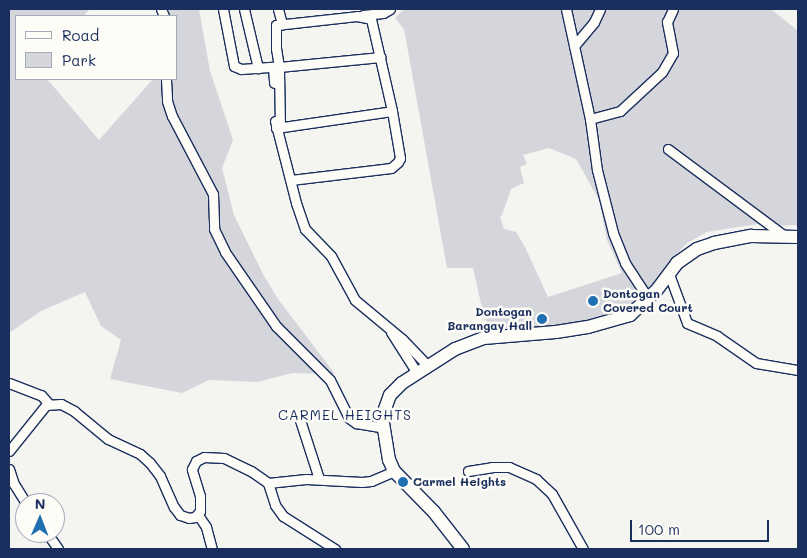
<!DOCTYPE html>
<html>
<head>
<meta charset="utf-8">
<style>
	body { margin:0 }
	#map { position:relative; width:807px; height:558px; overflow:hidden; background:#f4f4f1; font-family:Mali,sans-serif }
	div>[style] { position:absolute }
	.green>* { inset:0; background:#d4d6db }
	.roads { filter:drop-shadow(1px 0 #1b2f5e) drop-shadow(-1px 0 #1b2f5e) drop-shadow(0 1px #1b2f5e) drop-shadow(0 -1px #1b2f5e) }
	.street>* { height:9px; margin:-4.5px; padding:0 4.5px; transform-origin:4.5px; border-radius:4.5px; background:#fdfcf7 }
	.secondary>* { height:12px; margin:-6px; padding:0 6px; transform-origin:6px; border-radius:6px; background:#fdfcf7 }
	.dots>* { width:14px; height:14px; translate:-50% -50%; box-sizing:border-box; border:2px solid #fdfcf7; border-radius:50% }
	span { translate:-50% -50%; white-space:nowrap; text-align:center; line-height:1.15; -webkit-text-stroke:5px #fdfcf7; paint-order:stroke }
	.poi-label { font-size:12px; color:#1b2f5e; font-weight:700 }
	.left { translate:0 -50%; text-align:left }
	.right { translate:-100% -50%; text-align:right }
	.neighbourhood-label { font-size:14px; color:#1b2f5e; letter-spacing:1px }
	.frame { position:absolute; inset:0; border:10px solid #1b2f5e; pointer-events:none }
	.legend { position:absolute; left:15px; top:15px; width:162px; height:65px; box-sizing:border-box; background:#fdfcf7; border:1px solid #a3aaba; margin:0; padding:6px 9px; list-style:none; font-size:15px; color:#1b2f5e }
	.legend li { display:flex; align-items:center; gap:10px; height:25px }
	.legend b { width:25px; border:1px solid #a3aaba }
	.north { position:absolute; left:15px; top:493px; width:50px; height:50px; box-sizing:border-box; background:#fdfcf7; border:1px solid #a3aaba; border-radius:50%; rotate:1deg; font-size:14px; font-weight:700; line-height:20px; text-align:center; color:#1b2f5e }
	.north::after { content:''; display:block; margin:auto; width:18px; height:22px; background:#1f6fb2; clip-path:polygon(50% 0,100% 100%,50% 72%,0 100%) }
	.scale { position:absolute; left:630px; top:520px; width:139px; height:22px; box-sizing:border-box; border:2px solid #1b2f5e; border-top:0; padding-left:6px; font-size:15px; line-height:18px; white-space:nowrap; color:#1b2f5e; -webkit-text-stroke:4px #fdfcf7; paint-order:stroke }
</style>
</head>
<body>
<div id="map">
	<div class="green">
		<div style="clip-path:polygon(9px 9px,90px 9px,83px 16px,16px 16px,16px 79px,47px 79px,99px 140px,153px 79px,176px 79px,176px 16px,160px 16px,156px 9px,199px 9px,210px 71px,233px 140px,222px 168px,234px 215px,264px 276px,278px 299px,335px 374px,292px 373px,258px 382px,209px 380px,182px 393px,110px 379px,121px 340px,101px 326px,85px 292px,41px 311px,9px 333px)"></div>
		<div style="clip-path:polygon(evenodd,404px 9px,771px 9px,798px 31px,798px 225px,776px 226px,758px 224px,707px 232px,687px 243px,672px 259px,657px 283px,629px 309px,589px 323px,490px 332px,482px 308px,473px 268px,447px 268px,404px 29px,395px 18px,404px 9px,549px 148px,576px 159px,599px 200px,607px 240px,622px 273px,548px 297px,525px 247px,516px 232px,504px 229px,500px 217px,502px 215px,511px 189px,524px 183px,520px 167px,527px 164px,523px 155px,549px 148px)"></div>
	</div>
	<div class="roads">
		<div class="street">
			<div style="left:161px;top:9px;width:8px;rotate:67deg"></div>
			<div style="left:223px;top:9px;width:58px;rotate:79.1deg"></div>
			<div style="left:234px;top:66px;width:8px;rotate:23deg"></div>
			<div style="left:241px;top:69px;width:32px;rotate:-4deg"></div>
			<div style="left:273px;top:67px;width:16px;rotate:86deg"></div>
			<div style="left:244px;top:9px;width:61px;rotate:76.7deg"></div>
			<div style="left:278px;top:9px;width:16px;rotate:75deg"></div>
			<div style="left:566px;top:9px;width:113px;rotate:77.7deg"></div>
			<div style="left:590px;top:119px;width:51px;rotate:82.2deg"></div>
			<div style="left:597px;top:170px;width:65px;rotate:75.7deg"></div>
			<div style="left:613px;top:233px;width:32px;rotate:68deg"></div>
			<div style="left:625px;top:263px;width:42px;rotate:56.7deg"></div>
			<div style="left:363px;top:15px;width:20px;rotate:-6deg"></div>
			<div style="left:383px;top:13px;width:8px;rotate:-30deg"></div>
			<div style="left:574px;top:46px;width:31px;rotate:-50deg"></div>
			<div style="left:594px;top:22px;width:14px;rotate:-65deg"></div>
			<div style="left:279px;top:67px;width:102px;rotate:-5.6deg"></div>
			<div style="left:166px;top:79px;width:22px;rotate:87deg"></div>
			<div style="left:167px;top:101px;width:16px;rotate:72deg"></div>
			<div style="left:172px;top:116px;width:88px;rotate:62.3deg"></div>
			<div style="left:213px;top:194px;width:35px;rotate:88deg"></div>
			<div style="left:214px;top:229px;width:25px;rotate:64deg"></div>
			<div style="left:225px;top:252px;width:90px;rotate:55.4deg"></div>
			<div style="left:276px;top:326px;width:76px;rotate:45deg"></div>
			<div style="left:330px;top:380px;width:42px;rotate:63.4deg"></div>
			<div style="left:349px;top:418px;width:9px;rotate:36deg"></div>
			<div style="left:356px;top:423px;width:27px;rotate:10deg"></div>
			<div style="left:590px;top:119px;width:31px;rotate:-15deg"></div>
			<div style="left:620px;top:111px;width:57px;rotate:-42.9deg"></div>
			<div style="left:662px;top:72px;width:22px;rotate:-60deg"></div>
			<div style="left:673px;top:53px;width:32px;rotate:-101deg"></div>
			<div style="left:667px;top:22px;width:14px;rotate:-65deg"></div>
			<div style="left:275px;top:121px;width:85px;rotate:75.6deg"></div>
			<div style="left:296px;top:203px;width:28px;rotate:71deg"></div>
			<div style="left:305px;top:229px;width:37px;rotate:46deg"></div>
			<div style="left:331px;top:256px;width:50px;rotate:61.4deg"></div>
			<div style="left:355px;top:300px;width:61px;rotate:39.7deg"></div>
			<div style="left:402px;top:339px;width:36px;rotate:46deg"></div>
			<div style="left:280px;top:127px;width:60px;rotate:-91deg"></div>
			<div style="left:279px;top:67px;width:18px;rotate:-99deg"></div>
			<div style="left:276px;top:49px;width:24px;rotate:-90deg"></div>
			<div style="left:276px;top:25px;width:81px;rotate:-6.3deg"></div>
			<div style="left:357px;top:16px;width:14px;rotate:12deg"></div>
			<div style="left:371px;top:19px;width:94px;rotate:77.1deg"></div>
			<div style="left:392px;top:111px;width:48px;rotate:80.3deg"></div>
			<div style="left:400px;top:158px;width:4px;rotate:117deg"></div>
			<div style="left:398px;top:162px;width:9px;rotate:139deg"></div>
			<div style="left:391px;top:168px;width:101px;rotate:173.2deg"></div>
			<div style="left:276px;top:128px;width:117px;rotate:-8.3deg"></div>
			<div style="left:668px;top:149px;width:147px;rotate:36.7deg"></div>
			<div style="left:669px;top:274px;width:52px;rotate:69.8deg"></div>
			<div style="left:687px;top:323px;width:33px;rotate:23deg"></div>
			<div style="left:717px;top:336px;width:47px;rotate:34.7deg"></div>
			<div style="left:756px;top:363px;width:43px;rotate:9.5deg"></div>
			<div style="left:391px;top:332px;width:49px;rotate:57.6deg"></div>
			<div style="left:9px;top:383px;width:34px;rotate:21deg"></div>
			<div style="left:41px;top:395px;width:12px;rotate:48deg"></div>
			<div style="left:300px;top:420px;width:62px;rotate:72.1deg"></div>
			<div style="left:9px;top:451px;width:59px;rotate:-51.2deg"></div>
			<div style="left:46px;top:405px;width:15px;rotate:-4deg"></div>
			<div style="left:61px;top:404px;width:15px;rotate:28deg"></div>
			<div style="left:74px;top:411px;width:44px;rotate:39.5deg"></div>
			<div style="left:108px;top:439px;width:35px;rotate:25deg"></div>
			<div style="left:140px;top:454px;width:13px;rotate:42deg"></div>
			<div style="left:150px;top:463px;width:16px;rotate:52deg"></div>
			<div style="left:160px;top:476px;width:34px;rotate:66deg"></div>
			<div style="left:174px;top:507px;width:10px;rotate:53deg"></div>
			<div style="left:180px;top:515px;width:9px;rotate:18deg"></div>
			<div style="left:189px;top:518px;width:6px;rotate:-9deg"></div>
			<div style="left:195px;top:517px;width:8px;rotate:-50deg"></div>
			<div style="left:200px;top:511px;width:15px;rotate:-90deg"></div>
			<div style="left:200px;top:496px;width:28px;rotate:-107deg"></div>
			<div style="left:192px;top:469px;width:9px;rotate:-63deg"></div>
			<div style="left:196px;top:461px;width:9px;rotate:-27deg"></div>
			<div style="left:204px;top:457px;width:20px;rotate:3deg"></div>
			<div style="left:224px;top:458px;width:30px;rotate:26deg"></div>
			<div style="left:251px;top:471px;width:21px;rotate:35deg"></div>
			<div style="left:268px;top:483px;width:38px;rotate:-6deg"></div>
			<div style="left:306px;top:479px;width:56px;rotate:3.1deg"></div>
			<div style="left:362px;top:482px;width:9px;rotate:-6deg"></div>
			<div style="left:371px;top:481px;width:25px;rotate:-23deg"></div>
			<div style="left:9px;top:469px;width:16px;rotate:72deg"></div>
			<div style="left:14px;top:484px;width:22px;rotate:58deg"></div>
			<div style="left:468px;top:471px;width:24px;rotate:-9deg"></div>
			<div style="left:492px;top:467px;width:17px"></div>
			<div style="left:509px;top:467px;width:30px;rotate:24deg"></div>
			<div style="left:536px;top:479px;width:22px;rotate:43deg"></div>
			<div style="left:552px;top:494px;width:63px;rotate:60.6deg"></div>
			<div style="left:268px;top:483px;width:23px;rotate:72deg"></div>
			<div style="left:275px;top:505px;width:14px;rotate:54deg"></div>
			<div style="left:283px;top:516px;width:62px;rotate:32.4deg"></div>
			<div style="left:198px;top:515px;width:14px;rotate:56deg"></div>
			<div style="left:206px;top:527px;width:23px;rotate:75deg"></div>
			<div style="left:47px;top:533px;width:19px;rotate:55deg"></div>
		</div>
		<div class="secondary">
			<div style="left:463px;top:549px;width:47px;rotate:-128.1deg"></div>
			<div style="left:434px;top:512px;width:57px;rotate:-134.3deg"></div>
			<div style="left:394px;top:471px;width:12px;rotate:-114deg"></div>
			<div style="left:389px;top:460px;width:44px;rotate:-99.2deg"></div>
			<div style="left:382px;top:417px;width:23px;rotate:-70deg"></div>
			<div style="left:390px;top:395px;width:17px;rotate:-45deg"></div>
			<div style="left:402px;top:383px;width:63px;rotate:-32.7deg"></div>
			<div style="left:455px;top:349px;width:31px;rotate:-21deg"></div>
			<div style="left:484px;top:338px;width:72px;rotate:-4.8deg"></div>
			<div style="left:556px;top:332px;width:32px;rotate:-9deg"></div>
			<div style="left:588px;top:327px;width:44px;rotate:-15.9deg"></div>
			<div style="left:630px;top:315px;width:35px;rotate:-43deg"></div>
			<div style="left:656px;top:291px;width:35px;rotate:-53deg"></div>
			<div style="left:677px;top:263px;width:24px;rotate:-35deg"></div>
			<div style="left:697px;top:249px;width:18px;rotate:-19deg"></div>
			<div style="left:714px;top:243px;width:38px;rotate:-11deg"></div>
			<div style="left:751px;top:236px;width:47px;rotate:1.2deg"></div>
		</div>
	</div>
	<div class="dots">
		<div style="left:593px;top:301px;background:#1f6fb2"></div>
		<div style="left:542px;top:319px;background:#1f6fb2"></div>
		<div style="left:403px;top:482px;background:#1f6fb2"></div>
	</div>
	<div class="poi-label">
		<span class="left" style="left:603px;top:301px">Dontogan<br>Covered Court</span>
		<span class="right" style="left:532px;top:319px">Dontogan<br>Barangay Hall</span>
		<span class="left" style="left:413px;top:482px">Carmel Heights</span>
	</div>
	<div class="neighbourhood-label">
		<span style="left:345px;top:415px">CARMEL HEIGHTS</span>
	</div>
	<div class="frame"></div>
	<ul class="legend">
	<li><b style="height:6px;background:#fdfcf7"></b>Road</li>
	<li><b style="height:14px;background:#d4d6db"></b>Park</li>
	</ul>
	<div class="north">N</div>
	<div class="scale">100 m</div>
</div>
</body>
</html>
